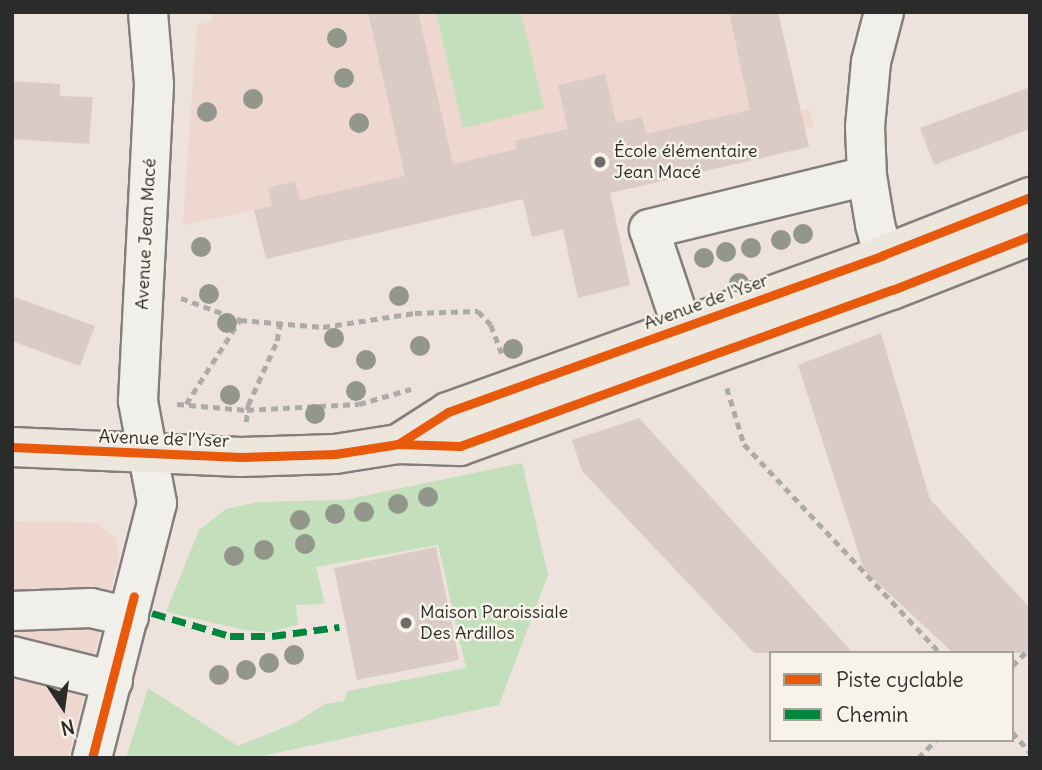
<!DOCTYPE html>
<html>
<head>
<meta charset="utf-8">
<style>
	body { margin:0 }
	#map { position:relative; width:1042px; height:770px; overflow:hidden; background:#eee3dc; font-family:Delius,sans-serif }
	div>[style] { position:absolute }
	.built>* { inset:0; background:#edd7ce }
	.green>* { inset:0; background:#c3dfbc }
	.building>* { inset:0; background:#dbcbc7 }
	.path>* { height:4.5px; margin-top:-2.25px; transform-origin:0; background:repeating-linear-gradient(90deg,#adaba8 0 7px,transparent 0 12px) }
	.roads { filter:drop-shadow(2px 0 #837e7b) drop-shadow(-2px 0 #837e7b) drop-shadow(0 2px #837e7b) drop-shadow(0 -2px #837e7b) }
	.minor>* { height:38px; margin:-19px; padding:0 19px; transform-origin:19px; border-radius:19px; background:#f1efea }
	.major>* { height:38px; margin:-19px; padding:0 19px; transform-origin:19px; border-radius:19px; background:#ece6dd }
	.quiet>* { height:7px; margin-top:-3.5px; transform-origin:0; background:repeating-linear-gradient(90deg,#00873e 0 14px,transparent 0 21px) }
	.cycleway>* { height:9px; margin:-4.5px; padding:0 4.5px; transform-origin:4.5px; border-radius:4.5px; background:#e8590c }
	.trees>* { width:20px; height:20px; margin:-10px; border-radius:50%; background:#93968b }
	.dots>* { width:19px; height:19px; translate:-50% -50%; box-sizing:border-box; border:4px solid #f7f3e8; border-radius:50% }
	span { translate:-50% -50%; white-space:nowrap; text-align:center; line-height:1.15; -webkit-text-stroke:5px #f7f3e8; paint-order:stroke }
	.poi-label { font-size:18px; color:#2b2b2b }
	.left { translate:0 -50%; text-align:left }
	.street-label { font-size:18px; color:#2b2b2b }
	.frame { position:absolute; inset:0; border:14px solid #2b2b2b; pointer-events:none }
	.legend { position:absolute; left:769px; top:651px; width:245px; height:91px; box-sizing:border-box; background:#f7f3e8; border:2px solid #a5a39c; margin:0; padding:9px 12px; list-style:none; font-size:21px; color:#2b2b2b }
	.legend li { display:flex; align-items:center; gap:14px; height:35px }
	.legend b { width:35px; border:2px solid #a5a39c }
	.north { position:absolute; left:28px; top:672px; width:70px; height:70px; -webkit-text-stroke:5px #f7f3e8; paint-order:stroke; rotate:167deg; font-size:19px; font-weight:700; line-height:28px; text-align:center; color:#2b2b2b }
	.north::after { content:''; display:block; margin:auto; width:24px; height:32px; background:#2b2b2b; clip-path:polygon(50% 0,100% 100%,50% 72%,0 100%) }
</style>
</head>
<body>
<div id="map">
	<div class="built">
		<div style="clip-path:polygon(212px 12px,778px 12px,801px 111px,809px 109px,814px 127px,805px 129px,809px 147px,610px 193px,630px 285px,578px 298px,563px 230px,532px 237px,523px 199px,266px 259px,254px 210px,183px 225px,197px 25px,213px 21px)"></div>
		<div style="clip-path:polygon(12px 521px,97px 523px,115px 537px,119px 554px,114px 578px,68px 758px,12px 758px)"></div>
	</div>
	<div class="green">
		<div style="clip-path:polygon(436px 12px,521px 12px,544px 108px,463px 128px)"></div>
		<div style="clip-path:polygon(522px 463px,548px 575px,499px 705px,253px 758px,126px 758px,148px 688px,238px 746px,293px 724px,325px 704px,344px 701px,348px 691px,466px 668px,438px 545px,316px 567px,325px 604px,296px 605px,298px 625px,269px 632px,245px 630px,166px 612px,199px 530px,226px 509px,257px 502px,344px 500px)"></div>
	</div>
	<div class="building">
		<div style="clip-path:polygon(368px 12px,418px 12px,453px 164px,517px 149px,515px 141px,568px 129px,558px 85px,605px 74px,616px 123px,642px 117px,646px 134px,750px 110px,729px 12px,778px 12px,809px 147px,610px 193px,630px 285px,578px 298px,563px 229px,532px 237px,523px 199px,266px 259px,254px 210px,272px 206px,268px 188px,295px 181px,300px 200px,405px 176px)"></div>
		<div style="clip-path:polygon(12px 81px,60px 84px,60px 96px,93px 97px,89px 144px,12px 139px)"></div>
		<div style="clip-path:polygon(1030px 87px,1030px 129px,934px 165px,920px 128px)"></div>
		<div style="clip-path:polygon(12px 296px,95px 326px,80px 366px,12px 341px)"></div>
		<div style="clip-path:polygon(881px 333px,930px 499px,1030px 608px,1030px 653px,953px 653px,864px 570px,798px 365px)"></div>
		<div style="clip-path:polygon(639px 418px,853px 653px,754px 653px,582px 471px,572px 440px)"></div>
		<div style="clip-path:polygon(436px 547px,459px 660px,357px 680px,334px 568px)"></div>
	</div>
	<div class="path">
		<div style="left:181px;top:298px;width:63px;rotate:20.4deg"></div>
		<div style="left:240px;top:320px;width:83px;rotate:4.8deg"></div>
		<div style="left:323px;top:327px;width:93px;rotate:-8.7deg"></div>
		<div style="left:415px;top:313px;width:63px;rotate:-1.8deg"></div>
		<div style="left:478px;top:311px;width:19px;rotate:47deg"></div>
		<div style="left:491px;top:325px;width:30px;rotate:69deg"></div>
		<div style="left:727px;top:388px;width:59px;rotate:73.1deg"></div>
		<div style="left:744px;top:444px;width:287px;rotate:46.8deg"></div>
		<div style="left:177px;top:404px;width:70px;rotate:4.9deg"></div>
		<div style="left:247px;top:410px;width:112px;rotate:-3.1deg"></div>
		<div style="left:359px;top:404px;width:54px;rotate:-16.1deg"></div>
		<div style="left:186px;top:404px;width:100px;rotate:-57.3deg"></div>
		<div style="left:246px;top:422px;width:17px;rotate:-83deg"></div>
		<div style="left:248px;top:405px;width:70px;rotate:-65.6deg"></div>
		<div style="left:277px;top:341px;width:18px;rotate:-81deg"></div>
		<div style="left:1012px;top:666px;width:25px;rotate:-45deg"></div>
		<div style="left:1012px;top:732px;width:27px;rotate:48deg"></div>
		<div style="left:918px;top:758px;width:25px;rotate:-45deg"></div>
	</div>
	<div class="roads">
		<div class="minor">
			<div style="left:884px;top:12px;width:52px;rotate:104.6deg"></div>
			<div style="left:871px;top:62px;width:65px;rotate:95.3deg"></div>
			<div style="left:865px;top:127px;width:49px;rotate:87.7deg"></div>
			<div style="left:867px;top:176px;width:49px;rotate:80.5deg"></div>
			<div style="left:875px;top:224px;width:63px;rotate:75.3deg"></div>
			<div style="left:682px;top:327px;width:103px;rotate:-108.6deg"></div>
			<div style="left:649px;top:229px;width:224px;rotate:-13.7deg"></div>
			<div style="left:12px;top:611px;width:79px;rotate:-2.2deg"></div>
			<div style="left:91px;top:608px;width:39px;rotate:13deg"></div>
			<div style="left:12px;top:656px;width:104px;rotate:13.9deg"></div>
			<div style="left:92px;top:758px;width:263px;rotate:-75.7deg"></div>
			<div style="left:157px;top:503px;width:104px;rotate:-100.6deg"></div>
			<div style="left:138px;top:401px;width:317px;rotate:-87.1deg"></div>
			<div style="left:154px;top:84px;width:72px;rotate:-94.8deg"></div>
		</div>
		<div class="major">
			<div style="left:398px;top:444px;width:59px;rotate:-32.6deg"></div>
			<div style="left:448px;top:412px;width:462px;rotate:-19.8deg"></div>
			<div style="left:883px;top:255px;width:158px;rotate:-21.5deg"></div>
			<div style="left:12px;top:447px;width:229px;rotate:2.5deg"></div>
			<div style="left:241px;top:457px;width:94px;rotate:-1.8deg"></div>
			<div style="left:335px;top:454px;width:64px;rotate:-9deg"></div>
			<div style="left:398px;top:444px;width:62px;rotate:1.8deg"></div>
			<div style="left:460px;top:446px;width:459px;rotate:-19.9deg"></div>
			<div style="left:892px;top:290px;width:148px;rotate:-21.4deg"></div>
		</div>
	</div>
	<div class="quiet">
		<div style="left:152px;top:613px;width:81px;rotate:16.4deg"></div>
		<div style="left:230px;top:636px;width:42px"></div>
		<div style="left:272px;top:636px;width:68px;rotate:-7.7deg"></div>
	</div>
	<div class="cycleway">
		<div style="left:398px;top:444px;width:59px;rotate:-32.6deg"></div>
		<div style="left:448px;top:412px;width:462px;rotate:-19.8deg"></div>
		<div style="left:883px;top:255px;width:158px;rotate:-21.5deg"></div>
		<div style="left:12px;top:447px;width:229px;rotate:2.5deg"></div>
		<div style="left:241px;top:457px;width:94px;rotate:-1.8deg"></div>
		<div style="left:335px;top:454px;width:64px;rotate:-9deg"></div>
		<div style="left:398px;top:444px;width:62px;rotate:1.8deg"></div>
		<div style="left:460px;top:446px;width:459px;rotate:-19.9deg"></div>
		<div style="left:892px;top:290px;width:148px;rotate:-21.4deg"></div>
		<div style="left:92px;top:758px;width:167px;rotate:-75.5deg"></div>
	</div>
	<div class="trees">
		<div style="left:337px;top:38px"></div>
		<div style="left:344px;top:78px"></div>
		<div style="left:253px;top:99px"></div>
		<div style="left:207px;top:112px"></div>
		<div style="left:359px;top:123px"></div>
		<div style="left:803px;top:234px"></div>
		<div style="left:781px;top:240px"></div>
		<div style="left:201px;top:247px"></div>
		<div style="left:751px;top:248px"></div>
		<div style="left:726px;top:252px"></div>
		<div style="left:704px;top:258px"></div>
		<div style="left:739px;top:283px"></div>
		<div style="left:209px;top:294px"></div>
		<div style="left:399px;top:296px"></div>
		<div style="left:227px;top:323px"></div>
		<div style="left:334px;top:338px"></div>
		<div style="left:420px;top:346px"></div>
		<div style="left:513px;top:349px"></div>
		<div style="left:366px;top:360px"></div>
		<div style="left:356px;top:391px"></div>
		<div style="left:230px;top:395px"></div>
		<div style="left:315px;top:414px"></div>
		<div style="left:428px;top:497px"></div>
		<div style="left:398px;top:504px"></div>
		<div style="left:364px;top:512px"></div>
		<div style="left:335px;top:514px"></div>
		<div style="left:300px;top:520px"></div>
		<div style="left:305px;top:544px"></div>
		<div style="left:264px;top:550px"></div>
		<div style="left:234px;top:556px"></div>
		<div style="left:294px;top:655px"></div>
		<div style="left:269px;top:663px"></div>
		<div style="left:246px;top:670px"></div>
		<div style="left:219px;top:675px"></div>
	</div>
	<div class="dots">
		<div style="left:600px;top:162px;background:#6f6b69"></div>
		<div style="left:406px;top:623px;background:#6f6b69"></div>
	</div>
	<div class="poi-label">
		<span class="left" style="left:614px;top:162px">École élémentaire<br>Jean Macé</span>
		<span class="left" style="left:420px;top:623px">Maison Paroissiale<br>Des Ardillos</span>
	</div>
	<div class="street-label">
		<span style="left:146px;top:234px;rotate:-87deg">Avenue Jean Macé</span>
		<span style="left:706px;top:302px;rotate:-20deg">Avenue de l'Yser</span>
		<span style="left:164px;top:439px;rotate:2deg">Avenue de l'Yser</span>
	</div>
	<div class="frame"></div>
	<ul class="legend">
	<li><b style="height:9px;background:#e8590c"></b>Piste cyclable</li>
	<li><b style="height:9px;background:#00873e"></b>Chemin</li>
	</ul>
	<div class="north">N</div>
</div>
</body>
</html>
